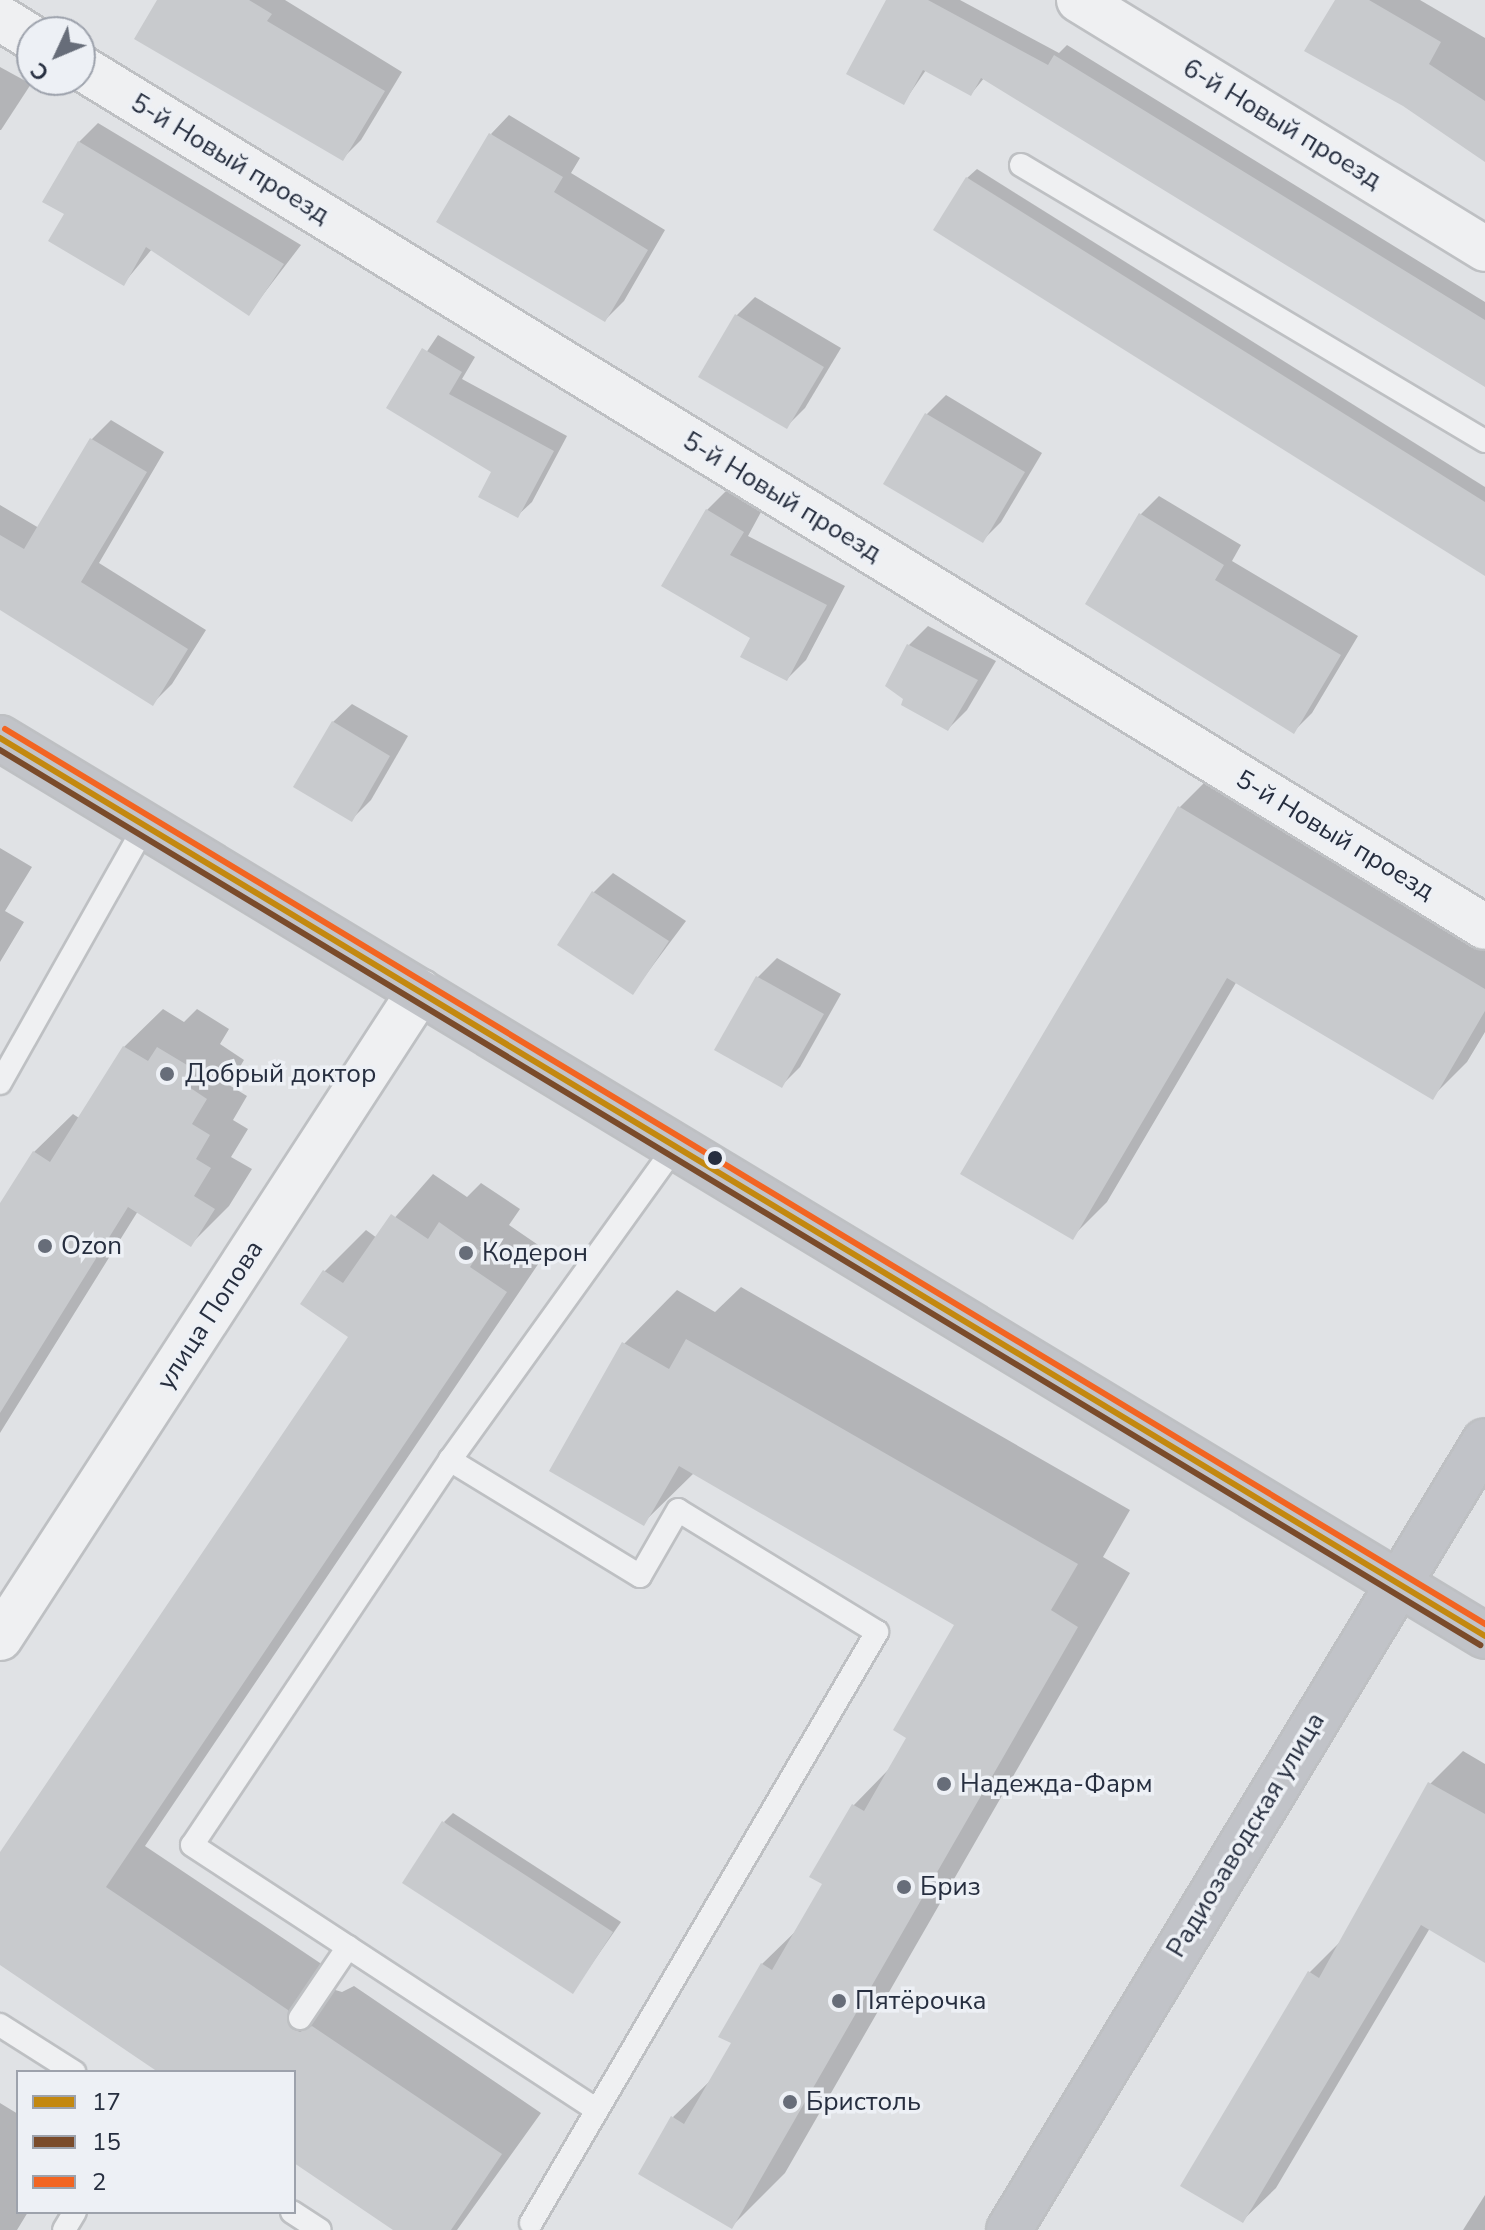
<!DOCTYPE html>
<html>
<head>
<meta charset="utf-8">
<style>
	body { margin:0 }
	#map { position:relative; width:1485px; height:2230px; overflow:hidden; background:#e0e2e5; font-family:"Nunito Sans",sans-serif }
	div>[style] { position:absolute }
	.shadow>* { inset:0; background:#0003 }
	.building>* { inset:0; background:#c8cacd }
	.roads { filter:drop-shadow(2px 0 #bec0c3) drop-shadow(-2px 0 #bec0c3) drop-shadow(0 2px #bec0c3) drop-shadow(0 -2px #bec0c3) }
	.lane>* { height:22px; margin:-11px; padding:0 11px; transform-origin:11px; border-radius:11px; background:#eff0f2 }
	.street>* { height:44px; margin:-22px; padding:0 22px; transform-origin:22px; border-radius:22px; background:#eff0f2 }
	.secondary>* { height:44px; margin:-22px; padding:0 22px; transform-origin:22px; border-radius:22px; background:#c1c3c8 }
	.bus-1>* { height:6px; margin:-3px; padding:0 3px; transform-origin:3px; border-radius:3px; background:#c38810 }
	.bus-2>* { height:6px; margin:-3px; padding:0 3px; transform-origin:3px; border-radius:3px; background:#7a4b2a }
	.bus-3>* { height:6px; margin:-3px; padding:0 3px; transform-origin:3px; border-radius:3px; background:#f26522 }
	.dots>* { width:22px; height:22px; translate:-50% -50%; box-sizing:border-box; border:4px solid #edf0f5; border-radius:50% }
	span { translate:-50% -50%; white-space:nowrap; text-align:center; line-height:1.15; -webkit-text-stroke:7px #edf0f5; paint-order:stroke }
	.street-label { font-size:26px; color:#262e3f }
	.poi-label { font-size:26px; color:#262e3f }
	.left { translate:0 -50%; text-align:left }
	.legend { position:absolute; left:16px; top:2070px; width:280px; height:144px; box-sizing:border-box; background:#edf0f5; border:2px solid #9da2ac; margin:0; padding:10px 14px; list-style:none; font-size:24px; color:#262e3f }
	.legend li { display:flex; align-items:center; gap:16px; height:40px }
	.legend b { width:40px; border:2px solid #9da2ac }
	.north { position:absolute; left:16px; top:16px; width:80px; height:80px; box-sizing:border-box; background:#edf0f5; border:2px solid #9da2ac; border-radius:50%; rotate:226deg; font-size:22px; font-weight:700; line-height:32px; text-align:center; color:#262e3f }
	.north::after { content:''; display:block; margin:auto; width:28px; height:36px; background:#676d79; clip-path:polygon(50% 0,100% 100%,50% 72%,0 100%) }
</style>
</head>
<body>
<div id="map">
	<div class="shadow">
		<div style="clip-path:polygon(160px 0,285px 0,402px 72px,361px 140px,342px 159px)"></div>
		<div style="clip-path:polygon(888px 0,960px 0,1059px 53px,1067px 45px,1485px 302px,1485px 384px,985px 77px,971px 94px,926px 70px,904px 102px)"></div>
		<div style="clip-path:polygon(1337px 0,1420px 0,1485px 38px,1485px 160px,1405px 104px)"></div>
		<div style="clip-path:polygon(0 67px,31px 84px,1px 130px,0 130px)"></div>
		<div style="clip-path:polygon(509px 115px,580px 158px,571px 173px,665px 230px,624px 301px,605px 320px,491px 134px)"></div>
		<div style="clip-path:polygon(98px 123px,301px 245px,249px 313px,152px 249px,124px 283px,79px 142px)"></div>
		<div style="clip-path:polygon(977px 169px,1485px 487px,1485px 573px,967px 178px)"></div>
		<div style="clip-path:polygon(755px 297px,841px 348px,805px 408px,786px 427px,736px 316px)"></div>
		<div style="clip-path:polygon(438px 335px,475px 357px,462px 379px,567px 436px,532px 502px,517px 516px,494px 471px,389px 408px)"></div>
		<div style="clip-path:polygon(946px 395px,1042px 453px,1001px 522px,982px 541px,886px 483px,927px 414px)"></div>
		<div style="clip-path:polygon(111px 420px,164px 452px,99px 563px,206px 630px,172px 684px,153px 703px,0 604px,0 505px,39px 528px,92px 439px)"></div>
		<div style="clip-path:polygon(726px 491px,761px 512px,748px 536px,845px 586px,806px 660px,787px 679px,752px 637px,707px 510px)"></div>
		<div style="clip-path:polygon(1159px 496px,1241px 545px,1232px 561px,1358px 636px,1312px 713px,1293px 732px,1140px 515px)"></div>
		<div style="clip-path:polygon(928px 626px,996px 661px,967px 710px,948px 729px,909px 645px)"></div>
		<div style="clip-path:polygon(352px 704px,408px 736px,371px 800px,352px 819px,333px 722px)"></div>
		<div style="clip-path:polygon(1214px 773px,1485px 933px,1485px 1032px,1467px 1062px,1432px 1097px,1237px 981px,1107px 1202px,1072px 1237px,1179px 808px)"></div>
		<div style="clip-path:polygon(0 848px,32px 867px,5px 911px,24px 922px,0 962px)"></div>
		<div style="clip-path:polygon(613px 873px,686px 921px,633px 992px,560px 945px,594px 892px)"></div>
		<div style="clip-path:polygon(777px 958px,841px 994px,800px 1067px,781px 1086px,717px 1049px,758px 977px)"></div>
		<div style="clip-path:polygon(163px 1009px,184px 1022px,197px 1009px,229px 1029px,220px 1044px,244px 1060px,229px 1085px,247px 1096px,233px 1120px,248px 1129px,231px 1157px,252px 1169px,229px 1206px,190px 1245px,138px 1211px,0 1433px,0 1207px,34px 1152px,73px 1114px,79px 1118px,124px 1047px)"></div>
		<div style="clip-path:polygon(433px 1174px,467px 1197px,481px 1183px,520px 1209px,509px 1225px,547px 1251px,145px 1846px,329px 1969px,332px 1989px,342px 1992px,354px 1986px,541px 2113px,457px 2230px,396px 2230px,294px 2161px,294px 2072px,162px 2072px,0 1963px,0 1855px,351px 1337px,302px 1304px,325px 1271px,366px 1230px,377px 1238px)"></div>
		<div style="clip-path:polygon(741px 1287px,1130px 1510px,1103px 1557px,1130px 1573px,785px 2173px,732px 2226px,673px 2117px,714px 2077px,733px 2042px,762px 1964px,800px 1927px,825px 1883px,812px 1876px,854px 1805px,891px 1767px,908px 1737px,956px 1624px,694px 1473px,643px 1523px,624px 1344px,677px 1290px,715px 1312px)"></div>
		<div style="clip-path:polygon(1463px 1751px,1485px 1764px,1485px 1955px,1430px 1928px,1276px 2188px,1243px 2220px,1309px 1973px,1342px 1940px,1430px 1784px)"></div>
		<div style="clip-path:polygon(453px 1813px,621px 1922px,573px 1991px,444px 1822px)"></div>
		<div style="clip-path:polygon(0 2103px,18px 2114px,18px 2212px,28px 2212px,17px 2230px,0 2230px)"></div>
		<div style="clip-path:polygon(1485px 2195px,1485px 2230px,1463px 2230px)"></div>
	</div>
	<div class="building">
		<div style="clip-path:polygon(157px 0,249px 0,272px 14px,267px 21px,385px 91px,343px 161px,134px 39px)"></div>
		<div style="clip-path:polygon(886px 0,928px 0,1048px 65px,1054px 55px,1485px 320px,1485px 387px,981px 78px,971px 96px,923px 70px,904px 105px,846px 74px)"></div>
		<div style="clip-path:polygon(1335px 0,1369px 0,1441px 42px,1429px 64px,1485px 101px,1485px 162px,1403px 106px,1304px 51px)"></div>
		<div style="clip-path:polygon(489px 133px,563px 177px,554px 192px,648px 250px,605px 322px,436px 222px)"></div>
		<div style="clip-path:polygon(78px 141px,284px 264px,249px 316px,146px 247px,124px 286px,48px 241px,64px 214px,42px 202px)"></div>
		<div style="clip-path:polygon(966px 177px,1485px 502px,1485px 576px,933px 230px)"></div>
		<div style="clip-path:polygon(735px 314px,824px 367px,787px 429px,698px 377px)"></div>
		<div style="clip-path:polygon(422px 348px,462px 372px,449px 394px,554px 451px,518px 518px,478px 497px,491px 472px,386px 408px)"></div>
		<div style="clip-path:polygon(925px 413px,1025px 472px,983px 543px,883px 484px)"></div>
		<div style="clip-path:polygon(90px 438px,147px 472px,81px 582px,188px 649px,153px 706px,0 610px,0 535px,24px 549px)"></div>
		<div style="clip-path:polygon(706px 509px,744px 532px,730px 555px,827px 605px,787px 681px,740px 657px,750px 638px,661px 586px)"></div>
		<div style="clip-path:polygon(1139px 513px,1224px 565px,1215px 580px,1341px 655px,1294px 734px,1085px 604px)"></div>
		<div style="clip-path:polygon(907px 644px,978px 680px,948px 731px,901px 705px,903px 699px,885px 686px)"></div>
		<div style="clip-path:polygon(332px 721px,390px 756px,352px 822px,293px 787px)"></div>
		<div style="clip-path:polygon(1178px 806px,1485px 989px,1485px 1011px,1433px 1100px,1227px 978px,1073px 1240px,960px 1174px)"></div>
		<div style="clip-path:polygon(592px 891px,669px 941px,633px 995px,557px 945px)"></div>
		<div style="clip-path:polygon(756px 976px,824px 1014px,782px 1088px,714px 1050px)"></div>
		<div style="clip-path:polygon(123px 1046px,148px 1061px,157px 1047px,192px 1068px,183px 1083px,207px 1099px,192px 1124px,210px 1135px,196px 1159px,211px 1168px,194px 1196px,215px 1209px,191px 1247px,128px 1207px,0 1413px,0 1203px,33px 1151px,50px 1162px)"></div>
		<div style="clip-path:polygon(391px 1214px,428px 1239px,439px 1222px,480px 1251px,470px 1267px,507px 1292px,106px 1887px,288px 2010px,292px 2029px,300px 2032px,312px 2026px,502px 2154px,451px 2230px,393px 2230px,294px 2163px,294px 2072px,158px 2072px,0 1965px,0 1852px,348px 1337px,300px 1304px,323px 1270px,343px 1283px)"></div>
		<div style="clip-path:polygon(686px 1339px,1078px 1564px,1051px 1610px,1078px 1627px,732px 2229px,638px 2174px,671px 2116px,684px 2124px,731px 2043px,718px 2037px,761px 1963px,772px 1970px,822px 1884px,809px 1877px,852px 1804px,864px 1811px,906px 1738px,893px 1730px,954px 1625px,679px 1466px,644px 1526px,549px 1471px,622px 1342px,669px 1369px)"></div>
		<div style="clip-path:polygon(1428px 1782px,1485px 1814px,1485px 1963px,1421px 1925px,1243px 2223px,1180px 2186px,1308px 1971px,1319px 1978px)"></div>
		<div style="clip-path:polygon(442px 1821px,613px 1932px,573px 1994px,402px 1883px)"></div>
	</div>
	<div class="roads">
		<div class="lane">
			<div style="left:1021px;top:165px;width:540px;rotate:30.75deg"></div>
			<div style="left:0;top:1083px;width:295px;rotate:-60.6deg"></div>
			<div style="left:450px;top:1460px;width:463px;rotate:123.8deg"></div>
			<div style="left:192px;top:1845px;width:484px;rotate:33.2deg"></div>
			<div style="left:300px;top:2018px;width:86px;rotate:-55.9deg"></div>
			<div style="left:0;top:2025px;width:88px;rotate:32.4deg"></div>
			<div style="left:292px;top:2212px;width:33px;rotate:33deg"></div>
			<div style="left:531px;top:2223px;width:685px;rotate:-59.65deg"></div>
			<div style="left:877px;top:1632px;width:233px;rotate:-148.5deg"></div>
			<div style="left:678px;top:1510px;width:76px;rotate:119.9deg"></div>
			<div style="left:640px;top:1576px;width:223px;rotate:-148.6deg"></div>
			<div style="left:450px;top:1460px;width:388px;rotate:-54.3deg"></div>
			<div style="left:64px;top:2230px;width:21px;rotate:-59deg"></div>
		</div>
		<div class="street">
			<div style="left:1079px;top:0;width:476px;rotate:31.5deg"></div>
			<div style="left:0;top:18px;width:38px;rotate:32deg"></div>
			<div style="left:80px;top:67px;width:1647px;rotate:31.47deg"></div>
			<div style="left:0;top:1638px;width:771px;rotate:-57.01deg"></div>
		</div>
		<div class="secondary">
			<div style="left:0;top:738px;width:1735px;rotate:31.16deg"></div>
			<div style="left:1009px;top:2230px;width:921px;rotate:-58.9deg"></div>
		</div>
	</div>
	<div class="bus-1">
		<div style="left:0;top:738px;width:1735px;rotate:31.16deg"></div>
	</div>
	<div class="bus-2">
		<div style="left:0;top:750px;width:1730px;rotate:31.16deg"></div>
	</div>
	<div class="bus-3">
		<div style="left:5px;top:729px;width:1730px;rotate:31.16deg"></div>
	</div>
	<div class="dots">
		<div style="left:167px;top:1074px;background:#676d79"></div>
		<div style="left:715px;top:1158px;background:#262e3f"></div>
		<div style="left:45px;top:1246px;background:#676d79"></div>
		<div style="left:466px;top:1253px;background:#676d79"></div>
		<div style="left:944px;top:1784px;background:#676d79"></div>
		<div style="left:904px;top:1887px;background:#676d79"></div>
		<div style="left:839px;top:2001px;background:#676d79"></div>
		<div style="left:790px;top:2102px;background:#676d79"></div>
	</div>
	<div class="street-label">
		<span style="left:1282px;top:124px;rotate:31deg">6-й Новый проезд</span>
		<span style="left:230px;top:159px;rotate:31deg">5-й Новый проезд</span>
		<span style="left:782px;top:497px;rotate:31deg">5-й Новый проезд</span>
		<span style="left:1335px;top:835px;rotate:31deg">5-й Новый проезд</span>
		<span style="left:210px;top:1315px;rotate:-57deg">улица Попова</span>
		<span style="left:1246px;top:1835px;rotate:-59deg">Радиозаводская улица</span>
	</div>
	<div class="poi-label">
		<span class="left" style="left:185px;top:1074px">Добрый доктор</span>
		<span class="left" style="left:61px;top:1246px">Ozon</span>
		<span class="left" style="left:482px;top:1253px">Кодерон</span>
		<span class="left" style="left:960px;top:1784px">Надежда-Фарм</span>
		<span class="left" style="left:920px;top:1887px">Бриз</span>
		<span class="left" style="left:855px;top:2001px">Пятёрочка</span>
		<span class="left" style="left:806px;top:2102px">Бристоль</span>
	</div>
	<ul class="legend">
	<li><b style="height:10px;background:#c38810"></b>17</li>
	<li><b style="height:10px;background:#7a4b2a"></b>15</li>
	<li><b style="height:10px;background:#f26522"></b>2</li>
	</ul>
	<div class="north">С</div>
</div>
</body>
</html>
